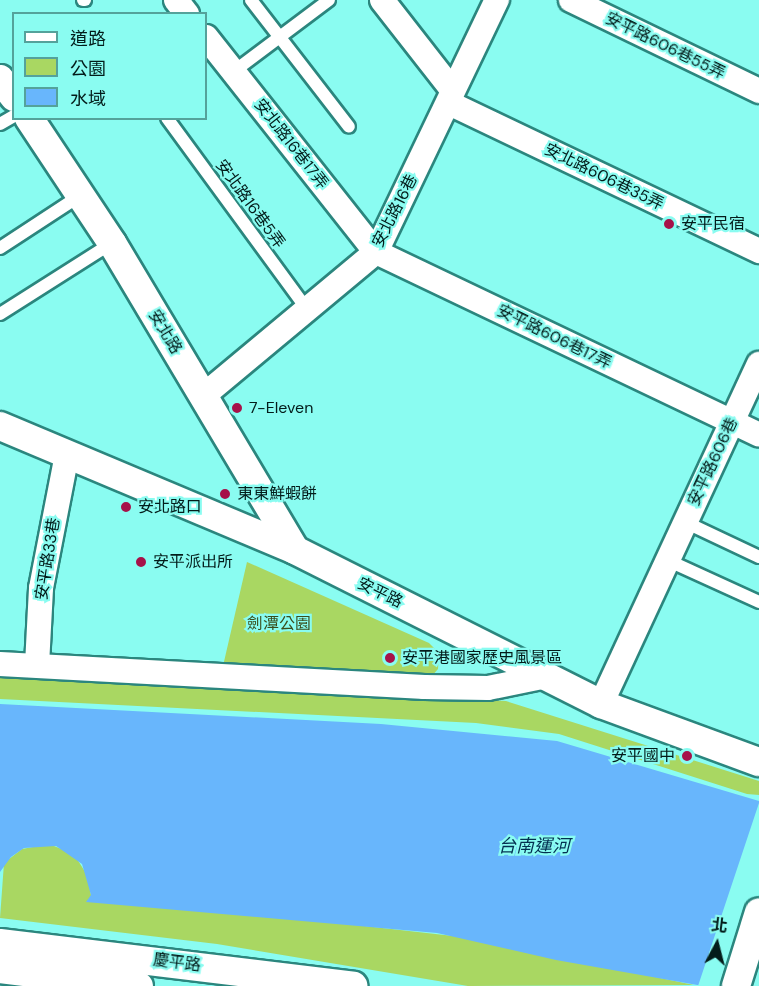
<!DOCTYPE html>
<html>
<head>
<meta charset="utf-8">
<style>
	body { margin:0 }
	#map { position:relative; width:759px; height:986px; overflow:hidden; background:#8afcf1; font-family:"DM Sans","Noto Sans TC",sans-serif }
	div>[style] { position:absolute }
	.green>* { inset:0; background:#a9d762 }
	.water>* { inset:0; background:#68b6fc }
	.pier>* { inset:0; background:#8afcf1 }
	.roads { filter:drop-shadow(2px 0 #2b867e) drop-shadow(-2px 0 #2b867e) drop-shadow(0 2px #2b867e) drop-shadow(0 -2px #2b867e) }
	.service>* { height:12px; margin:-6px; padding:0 6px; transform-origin:6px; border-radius:6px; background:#fff }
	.minor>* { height:24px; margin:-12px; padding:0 12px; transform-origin:12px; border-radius:12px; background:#fff }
	.tertiary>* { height:28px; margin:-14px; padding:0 14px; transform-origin:14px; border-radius:14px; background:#fff }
	.dots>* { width:16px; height:16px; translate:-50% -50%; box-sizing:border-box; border:3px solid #8afcf1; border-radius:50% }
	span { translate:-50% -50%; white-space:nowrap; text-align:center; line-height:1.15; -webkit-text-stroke:4.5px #8afcf1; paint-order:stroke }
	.street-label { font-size:16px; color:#031c1a }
	.poi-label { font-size:16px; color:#031c1a }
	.left { translate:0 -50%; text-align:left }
	.right { translate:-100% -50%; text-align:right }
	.park-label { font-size:16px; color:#3a4d1c }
	.water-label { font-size:18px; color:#043051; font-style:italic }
	.legend { position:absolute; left:12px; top:12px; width:195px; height:108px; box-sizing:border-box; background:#8afcf1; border:2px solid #54a29b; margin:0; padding:8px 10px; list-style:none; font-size:18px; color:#031c1a }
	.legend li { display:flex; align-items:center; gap:12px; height:30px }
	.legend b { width:30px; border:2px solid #54a29b }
	.north { position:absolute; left:687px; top:914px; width:60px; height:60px; -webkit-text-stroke:4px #8afcf1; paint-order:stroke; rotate:7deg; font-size:16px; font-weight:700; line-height:24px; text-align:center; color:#031c1a }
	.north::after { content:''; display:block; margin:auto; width:21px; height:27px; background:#031c1a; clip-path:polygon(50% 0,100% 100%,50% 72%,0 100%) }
</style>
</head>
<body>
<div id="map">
	<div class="green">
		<div style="clip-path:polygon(247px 562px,429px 643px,439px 653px,438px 669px,431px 677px,223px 666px)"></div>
		<div style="clip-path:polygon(0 674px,506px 701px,759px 781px,759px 795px,747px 794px,559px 734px,476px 723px,0 699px)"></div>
		<div style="clip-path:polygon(49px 844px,74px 854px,87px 875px,91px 895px,462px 937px,694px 985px,468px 986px,217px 944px,0 918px,4px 863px,22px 849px)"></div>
	</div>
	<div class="water">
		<div style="clip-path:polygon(0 704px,381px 724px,557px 741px,759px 801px,759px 986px,703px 986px,556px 960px,437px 933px,86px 902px,91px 895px,82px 864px,56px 846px,24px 848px,11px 857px,0 872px)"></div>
	</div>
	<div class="pier">
		<div style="clip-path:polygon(759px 803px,759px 986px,698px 986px)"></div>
	</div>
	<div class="roads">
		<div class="service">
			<div style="left:83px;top:0;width:2px"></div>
			<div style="left:251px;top:0;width:160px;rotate:52.3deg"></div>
			<div style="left:233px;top:72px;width:120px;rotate:-36.9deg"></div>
			<div style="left:167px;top:118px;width:237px;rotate:53.8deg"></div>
			<div style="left:0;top:124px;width:16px;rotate:-30deg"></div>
			<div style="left:0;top:248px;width:97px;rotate:-33.2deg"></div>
			<div style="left:0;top:314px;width:133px;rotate:-32.4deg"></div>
			<div style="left:685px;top:522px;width:82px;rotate:25.3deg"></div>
			<div style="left:667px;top:560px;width:101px;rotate:24.5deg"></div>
		</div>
		<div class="minor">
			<div style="left:176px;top:0;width:18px;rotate:52deg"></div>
			<div style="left:382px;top:0;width:115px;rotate:52deg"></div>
			<div style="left:571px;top:0;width:209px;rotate:25.8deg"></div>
			<div style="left:206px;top:37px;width:274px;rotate:51.7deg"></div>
			<div style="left:376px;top:252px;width:424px;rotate:25.5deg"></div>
			<div style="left:449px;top:103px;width:344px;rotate:25.5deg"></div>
			<div style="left:203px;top:396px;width:225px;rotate:-39.8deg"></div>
			<div style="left:376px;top:252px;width:280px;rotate:-64.4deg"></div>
			<div style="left:0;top:664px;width:425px;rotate:3.1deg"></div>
			<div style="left:424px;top:687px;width:64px;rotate:0.9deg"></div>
			<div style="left:488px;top:688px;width:60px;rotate:-11.5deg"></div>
			<div style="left:37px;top:665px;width:77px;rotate:-87deg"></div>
			<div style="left:41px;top:588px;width:136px;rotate:-79deg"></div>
			<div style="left:601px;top:704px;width:375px;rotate:-65.1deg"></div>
		</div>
		<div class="tertiary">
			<div style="left:0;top:79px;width:23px;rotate:52deg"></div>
			<div style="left:29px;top:118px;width:150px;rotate:56.4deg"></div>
			<div style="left:112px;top:243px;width:357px;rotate:59.2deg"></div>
			<div style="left:0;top:426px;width:320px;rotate:22.8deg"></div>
			<div style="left:295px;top:550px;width:343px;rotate:26.7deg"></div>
			<div style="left:601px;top:704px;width:168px;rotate:20.2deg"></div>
			<div style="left:0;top:943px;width:356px;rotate:6.9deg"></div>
			<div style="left:0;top:969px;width:140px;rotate:7deg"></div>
			<div style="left:736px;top:986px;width:77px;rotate:-72.7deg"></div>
		</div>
	</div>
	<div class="dots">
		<div style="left:669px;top:224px;background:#a61149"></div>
		<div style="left:237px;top:408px;background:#a61149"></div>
		<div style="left:225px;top:494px;background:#a61149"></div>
		<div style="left:126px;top:507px;background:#a61149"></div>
		<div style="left:141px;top:562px;background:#a61149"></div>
		<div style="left:390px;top:658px;background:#a61149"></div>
		<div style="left:687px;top:756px;background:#a61149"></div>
	</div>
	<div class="street-label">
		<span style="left:665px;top:46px;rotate:26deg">安平路606巷55弄</span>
		<span style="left:291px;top:144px;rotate:52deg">安北路16巷17弄</span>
		<span style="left:604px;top:177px;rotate:26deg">安北路606巷35弄</span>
		<span style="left:250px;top:204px;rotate:54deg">安北路16巷5弄</span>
		<span style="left:395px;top:211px;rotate:-63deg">安北路16巷</span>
		<span style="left:165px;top:332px;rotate:59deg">安北路</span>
		<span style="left:554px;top:337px;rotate:26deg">安平路606巷17弄</span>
		<span style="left:713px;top:462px;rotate:-65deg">安平路606巷</span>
		<span style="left:48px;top:559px;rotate:-81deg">安平路33巷</span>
		<span style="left:380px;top:593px;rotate:26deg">安平路</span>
		<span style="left:177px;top:963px;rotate:7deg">慶平路</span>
	</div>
	<div class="poi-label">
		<span class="left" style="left:681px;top:224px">安平民宿</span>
		<span class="left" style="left:249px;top:408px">7-Eleven</span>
		<span class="left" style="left:237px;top:494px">東東鮮蝦餅</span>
		<span class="left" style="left:138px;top:507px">安北路口</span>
		<span class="left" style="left:153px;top:562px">安平派出所</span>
		<span class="left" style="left:402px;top:658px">安平港國家歷史風景區</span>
		<span class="right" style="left:675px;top:756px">安平國中</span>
	</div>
	<div class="park-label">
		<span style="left:279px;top:624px">劍潭公園</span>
	</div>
	<div class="water-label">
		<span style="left:534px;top:846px">台南運河</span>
	</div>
	<ul class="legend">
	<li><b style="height:8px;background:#fff"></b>道路</li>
	<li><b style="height:16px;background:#a9d762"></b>公園</li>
	<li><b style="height:16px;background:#68b6fc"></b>水域</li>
	</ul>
	<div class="north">北</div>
</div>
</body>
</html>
